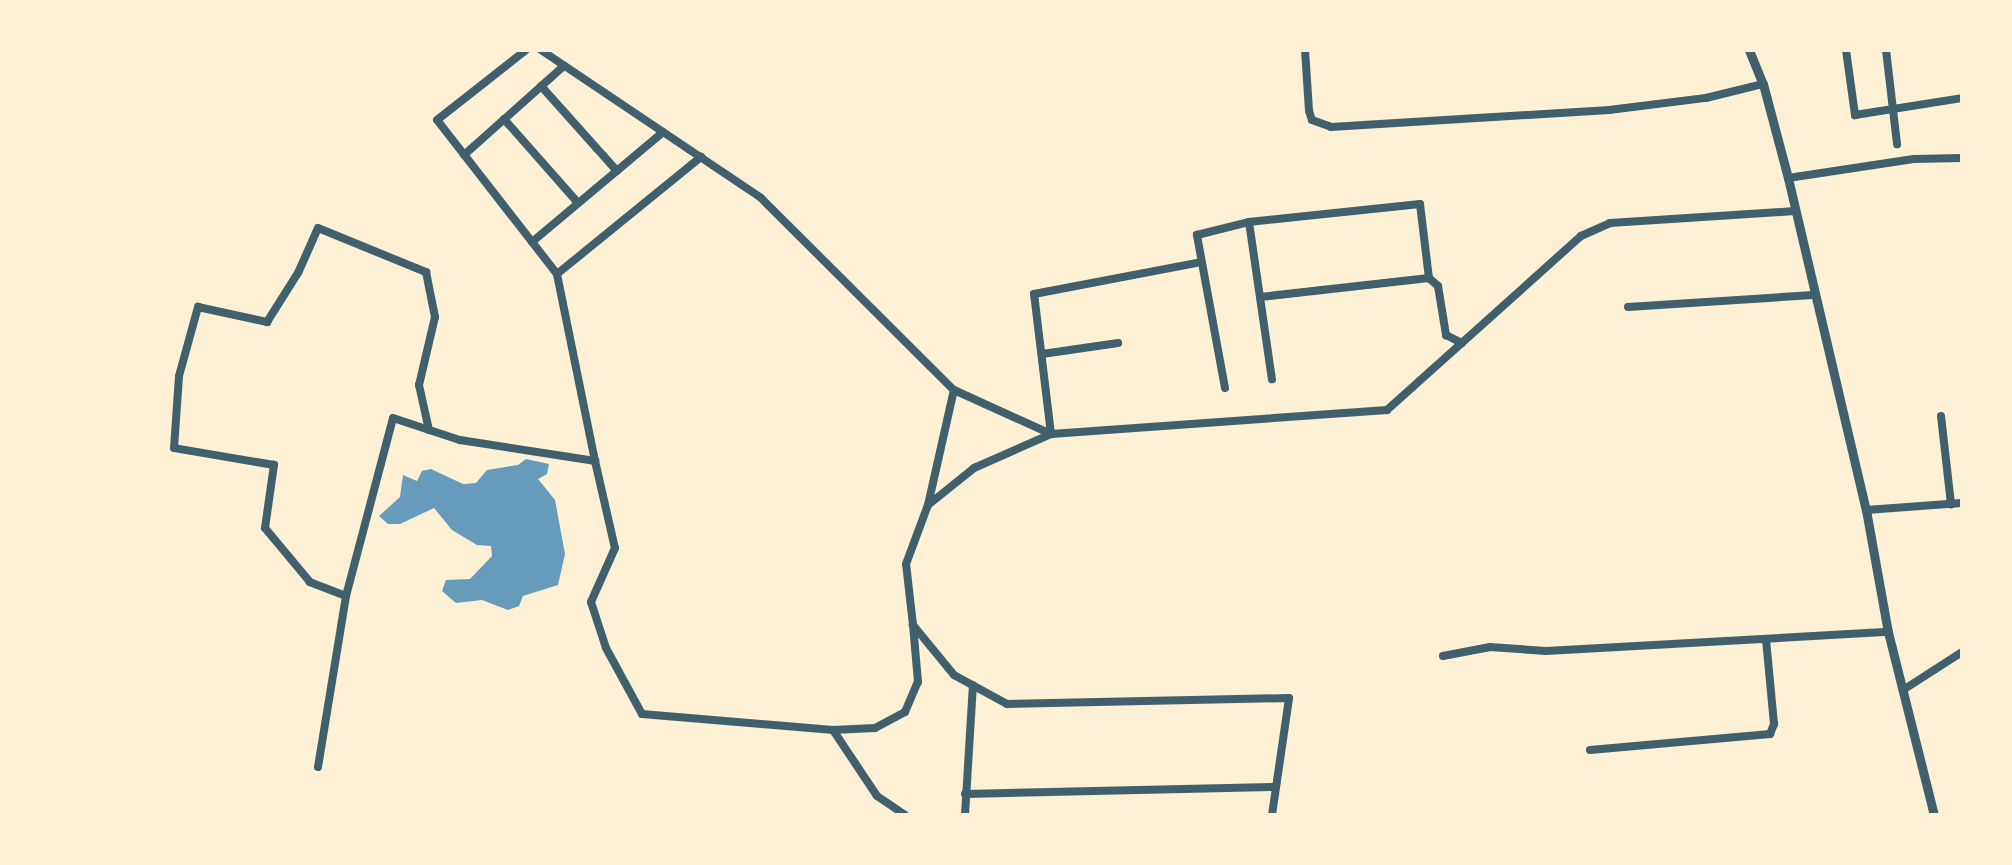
<!DOCTYPE html>
<html>
<head>
<meta charset="utf-8">
<style>
	body { margin:0 }
	#map { position:relative; width:2012px; height:865px; overflow:hidden; background:#fdf0d5; font-family:Rubik,sans-serif }
	div>[style] { position:absolute }
	.water>* { inset:0; background:#669bbc }
	.minor>* { height:8px; margin:-4px; padding:0 4px; transform-origin:4px; border-radius:4px; background:#3f606c }
	.tertiary>* { height:9px; margin:-4.5px; padding:0 4.5px; transform-origin:4.5px; border-radius:4.5px; background:#3f606c }
	span { translate:-50% -50%; white-space:nowrap; text-align:center; line-height:1.15; -webkit-text-stroke:8px #fdf0d5; paint-order:stroke }
	.frame { position:absolute; inset:0; border:52px solid #fdf0d5; pointer-events:none }
</style>
</head>
<body>
<div id="map">
	<div class="water">
		<div style="clip-path:polygon(526px 459px,549px 464px,547px 474px,538px 479px,555px 500px,565px 554px,558px 585px,523px 596px,519px 606px,508px 610px,482px 600px,456px 603px,442px 591px,446px 580px,470px 579px,492px 556px,491px 546px,477px 545px,452px 530px,434px 508px,400px 524px,388px 524px,379px 516px,400px 497px,403px 475px,417px 481px,422px 471px,431px 469px,463px 484px,476px 483px,487px 470px,518px 465px)"></div>
	</div>
	<div class="minor">
		<div style="left:541px;top:50px;width:265px;rotate:33.9deg"></div>
		<div style="left:761px;top:198px;width:272px;rotate:44.9deg"></div>
		<div style="left:1305px;top:50px;width:61px;rotate:86.2deg"></div>
		<div style="left:1309px;top:111px;width:9px;rotate:72deg"></div>
		<div style="left:1312px;top:120px;width:20px;rotate:20deg"></div>
		<div style="left:1331px;top:127px;width:279px;rotate:-3.5deg"></div>
		<div style="left:1609px;top:110px;width:98px;rotate:-7.1deg"></div>
		<div style="left:1706px;top:98px;width:59px;rotate:-13.8deg"></div>
		<div style="left:1846px;top:50px;width:66px;rotate:82.1deg"></div>
		<div style="left:1855px;top:115px;width:108px;rotate:-9deg"></div>
		<div style="left:1886px;top:50px;width:95px;rotate:83.3deg"></div>
		<div style="left:541px;top:86px;width:114px;rotate:48.2deg"></div>
		<div style="left:504px;top:119px;width:112px;rotate:48.6deg"></div>
		<div style="left:464px;top:155px;width:134px;rotate:-41.7deg"></div>
		<div style="left:1788px;top:178px;width:127px;rotate:-8.6deg"></div>
		<div style="left:1914px;top:159px;width:48px;rotate:-1.2deg"></div>
		<div style="left:1249px;top:222px;width:159px;rotate:81.7deg"></div>
		<div style="left:532px;top:242px;width:171px;rotate:-40deg"></div>
		<div style="left:557px;top:274px;width:186px;rotate:-39.1deg"></div>
		<div style="left:1260px;top:297px;width:170px;rotate:-6.4deg"></div>
		<div style="left:1628px;top:307px;width:185px;rotate:-3.7deg"></div>
		<div style="left:1042px;top:354px;width:77px;rotate:-8.2deg"></div>
		<div style="left:1225px;top:388px;width:156px;rotate:-100.4deg"></div>
		<div style="left:1197px;top:235px;width:54px;rotate:-14deg"></div>
		<div style="left:1249px;top:222px;width:172px;rotate:-6deg"></div>
		<div style="left:1420px;top:204px;width:75px;rotate:83.1deg"></div>
		<div style="left:1429px;top:278px;width:12px;rotate:42deg"></div>
		<div style="left:1438px;top:286px;width:50px;rotate:80.7deg"></div>
		<div style="left:1446px;top:335px;width:18px;rotate:27deg"></div>
		<div style="left:1941px;top:416px;width:89px;rotate:83.5deg"></div>
		<div style="left:1051px;top:434px;width:141px;rotate:-96.9deg"></div>
		<div style="left:1034px;top:294px;width:170px;rotate:-10.8deg"></div>
		<div style="left:595px;top:461px;width:89px;rotate:77.1deg"></div>
		<div style="left:615px;top:548px;width:59px;rotate:114deg"></div>
		<div style="left:591px;top:602px;width:48px;rotate:71.9deg"></div>
		<div style="left:606px;top:648px;width:75px;rotate:61.4deg"></div>
		<div style="left:642px;top:714px;width:192px;rotate:4.8deg"></div>
		<div style="left:833px;top:730px;width:42px;rotate:-2.7deg"></div>
		<div style="left:875px;top:728px;width:34px;rotate:-28deg"></div>
		<div style="left:905px;top:712px;width:33px;rotate:-67deg"></div>
		<div style="left:918px;top:682px;width:57px;rotate:-95deg"></div>
		<div style="left:928px;top:505px;width:118px;rotate:-77.3deg"></div>
		<div style="left:954px;top:390px;width:107px;rotate:24.4deg"></div>
		<div style="left:1866px;top:510px;width:96px;rotate:-4.2deg"></div>
		<div style="left:346px;top:596px;width:39px;rotate:-159deg"></div>
		<div style="left:310px;top:582px;width:70px;rotate:-129.8deg"></div>
		<div style="left:265px;top:528px;width:64px;rotate:-81.9deg"></div>
		<div style="left:274px;top:465px;width:101px;rotate:-170.4deg"></div>
		<div style="left:174px;top:448px;width:72px;rotate:-86deg"></div>
		<div style="left:179px;top:376px;width:72px;rotate:-74.6deg"></div>
		<div style="left:198px;top:307px;width:71px;rotate:12.3deg"></div>
		<div style="left:267px;top:322px;width:58px;rotate:-57.7deg"></div>
		<div style="left:298px;top:273px;width:49px;rotate:-66deg"></div>
		<div style="left:318px;top:228px;width:117px;rotate:22.2deg"></div>
		<div style="left:426px;top:272px;width:46px;rotate:78.7deg"></div>
		<div style="left:435px;top:317px;width:70px;rotate:103.2deg"></div>
		<div style="left:419px;top:385px;width:46px;rotate:77.5deg"></div>
		<div style="left:1443px;top:656px;width:48px;rotate:-10.8deg"></div>
		<div style="left:1490px;top:647px;width:56px;rotate:4.1deg"></div>
		<div style="left:1546px;top:651px;width:343px;rotate:-3.2deg"></div>
		<div style="left:1903px;top:690px;width:70px;rotate:-32.8deg"></div>
		<div style="left:833px;top:730px;width:79px;rotate:56.3deg"></div>
		<div style="left:877px;top:796px;width:34px;rotate:34deg"></div>
		<div style="left:1590px;top:750px;width:181px;rotate:-5.1deg"></div>
		<div style="left:1770px;top:734px;width:11px;rotate:-68deg"></div>
		<div style="left:1774px;top:724px;width:85px;rotate:-95.4deg"></div>
		<div style="left:318px;top:767px;width:173px;rotate:-80.7deg"></div>
		<div style="left:346px;top:596px;width:184px;rotate:-75.2deg"></div>
		<div style="left:393px;top:418px;width:71px;rotate:18.2deg"></div>
		<div style="left:460px;top:440px;width:137px;rotate:8.8deg"></div>
		<div style="left:595px;top:461px;width:191px;rotate:-101.5deg"></div>
		<div style="left:557px;top:274px;width:195px;rotate:-127.9deg"></div>
		<div style="left:437px;top:120px;width:113px;rotate:-38.2deg"></div>
		<div style="left:965px;top:794px;width:311px;rotate:-1.3deg"></div>
		<div style="left:965px;top:815px;width:130px;rotate:-86.5deg"></div>
		<div style="left:1272px;top:815px;width:118px;rotate:-81.7deg"></div>
		<div style="left:1289px;top:698px;width:282px;rotate:178.8deg"></div>
		<div style="left:1007px;top:704px;width:60px;rotate:-151.3deg"></div>
		<div style="left:954px;top:675px;width:65px;rotate:-129.4deg"></div>
		<div style="left:913px;top:625px;width:61px;rotate:-96.5deg"></div>
		<div style="left:906px;top:564px;width:63px;rotate:-69.6deg"></div>
		<div style="left:928px;top:505px;width:59px;rotate:-38.8deg"></div>
		<div style="left:974px;top:468px;width:84px;rotate:-23.8deg"></div>
		<div style="left:1051px;top:434px;width:337px;rotate:-4.1deg"></div>
		<div style="left:1387px;top:410px;width:261px;rotate:-41.9deg"></div>
		<div style="left:1581px;top:236px;width:32px;rotate:-24deg"></div>
		<div style="left:1610px;top:223px;width:185px;rotate:-3.7deg"></div>
	</div>
	<div class="tertiary">
		<div style="left:1749px;top:50px;width:37px;rotate:68deg"></div>
		<div style="left:1763px;top:84px;width:97px;rotate:75.1deg"></div>
		<div style="left:1788px;top:178px;width:341px;rotate:76.8deg"></div>
		<div style="left:1866px;top:510px;width:124px;rotate:79.8deg"></div>
		<div style="left:1888px;top:632px;width:189px;rotate:75.9deg"></div>
	</div>
	<div class="frame"></div>
</div>
</body>
</html>
